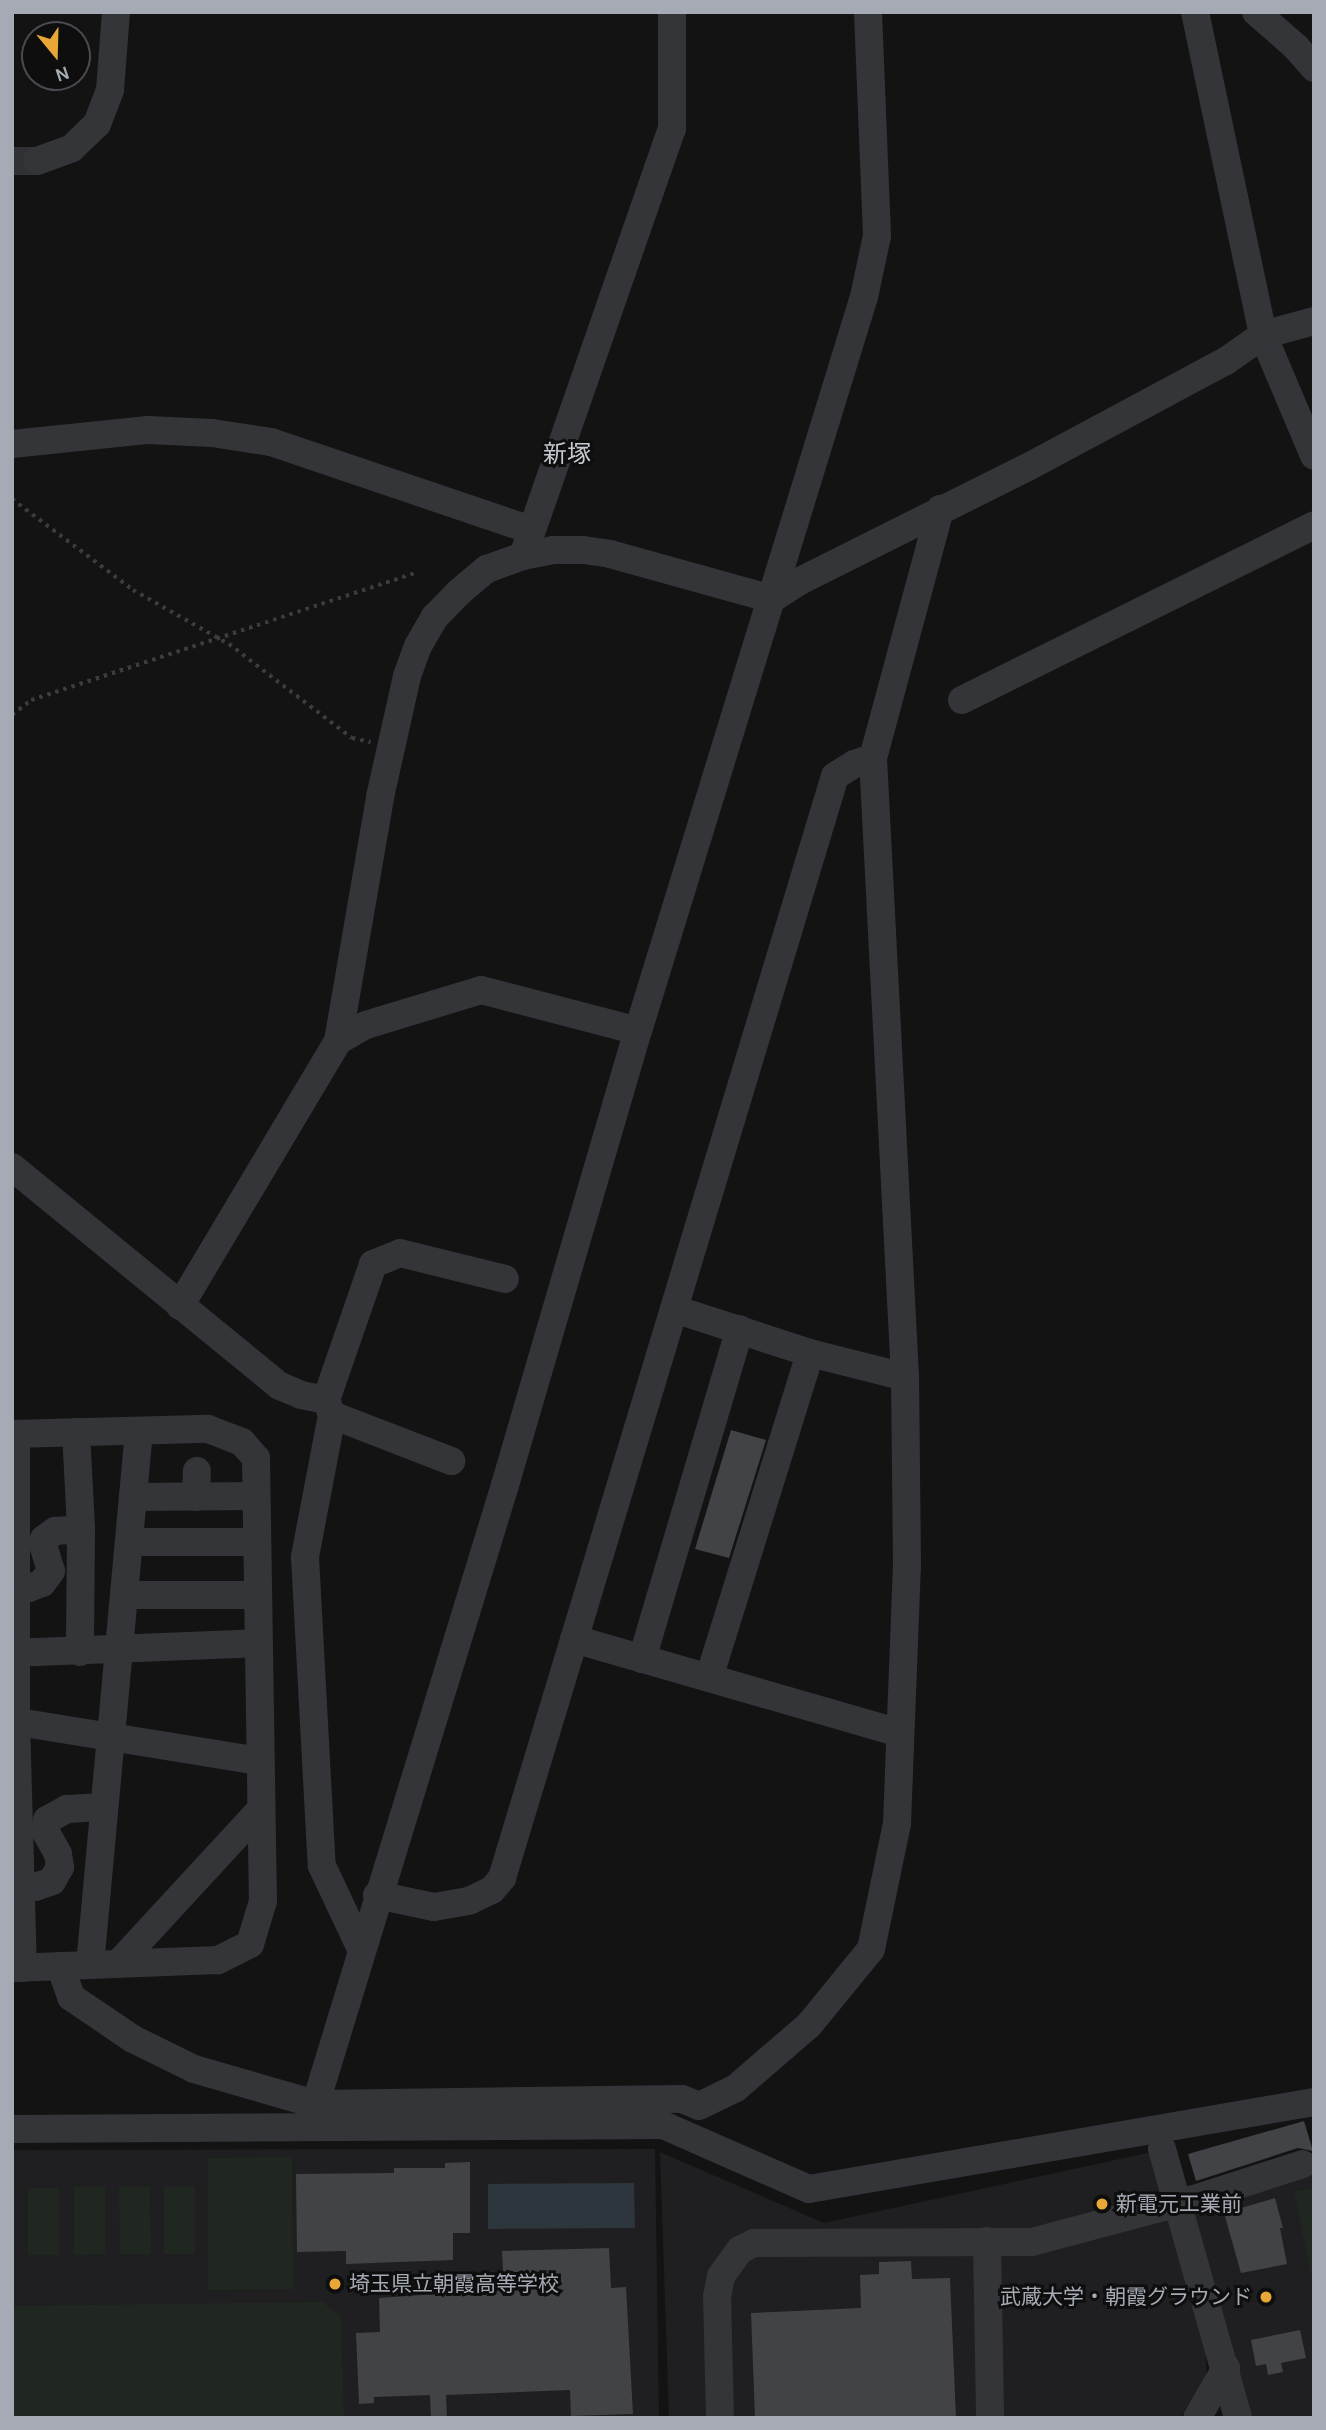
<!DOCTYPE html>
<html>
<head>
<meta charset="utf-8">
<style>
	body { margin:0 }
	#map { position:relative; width:1326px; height:2430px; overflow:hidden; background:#131314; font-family:Karla,"Noto Sans JP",sans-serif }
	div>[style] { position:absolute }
	.built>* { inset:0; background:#1f1f21 }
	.green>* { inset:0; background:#1f2720 }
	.water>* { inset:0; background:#2d363c }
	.building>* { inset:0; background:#424347 }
	.minor-tunnel>* { height:28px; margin-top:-14px; transform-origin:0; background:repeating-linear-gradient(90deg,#303134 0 28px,transparent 0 42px) }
	.path>* { height:3.5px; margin-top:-1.75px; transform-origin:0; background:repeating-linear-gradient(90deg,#3a3c40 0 3.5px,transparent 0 8.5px) }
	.minor>* { height:28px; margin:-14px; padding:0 14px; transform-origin:14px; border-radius:14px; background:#343539 }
	.dots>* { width:19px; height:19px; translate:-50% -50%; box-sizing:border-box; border:4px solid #0e0e0f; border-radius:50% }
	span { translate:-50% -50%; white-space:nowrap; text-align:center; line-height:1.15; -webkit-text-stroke:6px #0e0e0f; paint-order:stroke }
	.poi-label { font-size:21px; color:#a5aab4 }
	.left { translate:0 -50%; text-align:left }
	.right { translate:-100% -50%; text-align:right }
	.quarter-label { font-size:24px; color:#c6c9d1 }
	.frame { position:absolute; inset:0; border:14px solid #a5aab4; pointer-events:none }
	.north { position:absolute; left:21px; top:21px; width:70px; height:70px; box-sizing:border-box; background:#0e0e0f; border:2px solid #4a4c51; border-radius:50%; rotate:161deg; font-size:19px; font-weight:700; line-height:28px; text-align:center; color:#a5aab4 }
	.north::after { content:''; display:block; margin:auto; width:24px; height:32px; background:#e8a737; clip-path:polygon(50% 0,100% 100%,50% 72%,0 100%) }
</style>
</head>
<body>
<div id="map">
	<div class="built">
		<div style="clip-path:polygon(655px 2149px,659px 2418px,12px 2418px,12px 2150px)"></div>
		<div style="clip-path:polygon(660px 2152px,824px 2223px,1152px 2152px,1206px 2354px,1206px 2377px,1180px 2418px,669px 2418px)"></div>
		<div style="clip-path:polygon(1314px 2168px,1314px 2418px,1249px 2418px,1193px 2211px)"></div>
	</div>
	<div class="green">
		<div style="clip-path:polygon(292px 2157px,293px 2289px,208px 2290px,208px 2158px)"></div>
		<div style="clip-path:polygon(195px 2186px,195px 2254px,164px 2254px,164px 2187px)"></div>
		<div style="clip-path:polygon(74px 2187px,105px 2187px,105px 2254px,74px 2255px)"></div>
		<div style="clip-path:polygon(119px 2187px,150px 2187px,151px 2254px,120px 2254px)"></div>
		<div style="clip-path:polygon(28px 2188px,59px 2188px,59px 2255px,28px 2255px)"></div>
		<div style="clip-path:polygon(1314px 2188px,1314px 2287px,1294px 2192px)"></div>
		<div style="clip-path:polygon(323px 2302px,341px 2317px,344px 2418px,12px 2418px,12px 2306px)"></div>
	</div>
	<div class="water">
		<div style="clip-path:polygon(634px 2183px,635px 2228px,488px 2229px,488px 2184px)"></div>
	</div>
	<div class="building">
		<div style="clip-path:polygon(731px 1430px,766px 1440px,729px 1558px,695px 1549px)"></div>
		<div style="clip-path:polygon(1304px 2121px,1313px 2151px,1298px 2148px,1196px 2181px,1188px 2154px)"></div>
		<div style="clip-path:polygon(470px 2162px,470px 2233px,453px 2233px,453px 2260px,346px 2264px,346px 2251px,297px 2252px,296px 2174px,394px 2173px,394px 2168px,445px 2168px,445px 2163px)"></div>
		<div style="clip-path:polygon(1275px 2198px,1283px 2228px,1280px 2228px,1287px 2264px,1241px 2273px,1224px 2213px)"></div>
		<div style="clip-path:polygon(609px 2248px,611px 2288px,626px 2287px,633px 2414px,571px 2416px,570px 2390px,446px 2395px,447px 2418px,431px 2418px,430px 2395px,374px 2397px,374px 2403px,359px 2404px,356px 2333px,380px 2332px,379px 2298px,504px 2289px,502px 2251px)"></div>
		<div style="clip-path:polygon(911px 2261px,912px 2279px,950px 2278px,956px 2418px,755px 2418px,751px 2313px,861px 2308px,860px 2275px,879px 2274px,879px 2262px)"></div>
		<div style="clip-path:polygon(1300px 2330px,1306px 2358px,1281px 2363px,1283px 2372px,1268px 2375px,1266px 2364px,1256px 2366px,1251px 2340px)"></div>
	</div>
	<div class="minor-tunnel">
		<div style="left:12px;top:161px;width:25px"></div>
	</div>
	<div class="path">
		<div style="left:12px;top:499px;width:151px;rotate:36.9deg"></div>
		<div style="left:133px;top:590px;width:110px;rotate:29.4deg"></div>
		<div style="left:229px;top:644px;width:155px;rotate:37.4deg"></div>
		<div style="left:352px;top:738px;width:19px;rotate:12deg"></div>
		<div style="left:12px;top:715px;width:24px;rotate:-38deg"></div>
		<div style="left:31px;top:700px;width:405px;rotate:-18.3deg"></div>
	</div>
	<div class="minor">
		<div style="left:1195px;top:12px;width:330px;rotate:78.1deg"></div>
		<div style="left:1263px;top:335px;width:131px;rotate:67.1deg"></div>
		<div style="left:1256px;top:12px;width:53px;rotate:41.2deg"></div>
		<div style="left:1296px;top:47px;width:28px;rotate:49deg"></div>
		<div style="left:37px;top:161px;width:37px;rotate:-20deg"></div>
		<div style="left:72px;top:148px;width:35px;rotate:-44deg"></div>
		<div style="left:97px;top:124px;width:36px;rotate:-69deg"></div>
		<div style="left:110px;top:90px;width:78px;rotate:-85.6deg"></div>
		<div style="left:12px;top:444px;width:137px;rotate:-5.9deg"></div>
		<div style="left:148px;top:430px;width:64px;rotate:2.7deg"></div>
		<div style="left:212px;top:433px;width:60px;rotate:8.7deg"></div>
		<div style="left:271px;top:442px;width:274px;rotate:18.7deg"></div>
		<div style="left:523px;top:556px;width:452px;rotate:-70.8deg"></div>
		<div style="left:672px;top:129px;width:117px;rotate:-90deg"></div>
		<div style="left:962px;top:700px;width:393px;rotate:-26.4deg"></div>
		<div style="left:338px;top:1041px;width:32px;rotate:-30deg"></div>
		<div style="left:366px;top:1025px;width:120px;rotate:-16.9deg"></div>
		<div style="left:481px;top:990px;width:162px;rotate:14.6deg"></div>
		<div style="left:12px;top:1167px;width:346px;rotate:39.3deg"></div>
		<div style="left:280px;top:1386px;width:23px;rotate:23deg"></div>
		<div style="left:301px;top:1395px;width:25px;rotate:11deg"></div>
		<div style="left:326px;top:1400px;width:16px;rotate:68deg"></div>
		<div style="left:332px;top:1415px;width:145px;rotate:100.8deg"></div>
		<div style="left:305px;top:1557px;width:309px;rotate:86.9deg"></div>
		<div style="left:322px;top:1866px;width:92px;rotate:64.8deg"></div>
		<div style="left:180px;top:1306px;width:309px;rotate:-59.2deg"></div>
		<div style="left:338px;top:1041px;width:248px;rotate:-80.2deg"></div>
		<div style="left:380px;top:797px;width:124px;rotate:-77.4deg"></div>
		<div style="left:407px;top:676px;width:32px;rotate:-70deg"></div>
		<div style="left:418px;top:646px;width:34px;rotate:-60deg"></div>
		<div style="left:435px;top:617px;width:33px;rotate:-46deg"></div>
		<div style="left:458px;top:593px;width:38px;rotate:-40deg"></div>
		<div style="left:487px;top:569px;width:38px;rotate:-20deg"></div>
		<div style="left:523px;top:556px;width:31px;rotate:-11deg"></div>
		<div style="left:553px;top:550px;width:30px"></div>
		<div style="left:583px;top:550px;width:27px;rotate:8deg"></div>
		<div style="left:610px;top:554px;width:168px;rotate:15.5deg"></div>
		<div style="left:772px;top:599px;width:31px;rotate:-33deg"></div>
		<div style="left:798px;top:582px;width:257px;rotate:-26.6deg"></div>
		<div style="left:1028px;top:467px;width:225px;rotate:-28.2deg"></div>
		<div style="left:1226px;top:361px;width:45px;rotate:-35.1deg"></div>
		<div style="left:1263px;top:335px;width:53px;rotate:-15.4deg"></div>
		<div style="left:674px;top:1309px;width:143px;rotate:17.9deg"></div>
		<div style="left:810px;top:1353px;width:98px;rotate:14.2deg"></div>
		<div style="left:326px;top:1400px;width:144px;rotate:-70.9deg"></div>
		<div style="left:373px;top:1264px;width:29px;rotate:-22deg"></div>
		<div style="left:400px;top:1253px;width:108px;rotate:13.9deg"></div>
		<div style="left:332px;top:1415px;width:128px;rotate:21.1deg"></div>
		<div style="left:76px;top:1432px;width:97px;rotate:87deg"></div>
		<div style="left:81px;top:1529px;width:123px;rotate:90.5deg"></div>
		<div style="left:12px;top:1434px;width:196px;rotate:-1.5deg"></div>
		<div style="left:208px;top:1429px;width:36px;rotate:21deg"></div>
		<div style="left:242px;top:1442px;width:21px;rotate:49deg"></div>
		<div style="left:256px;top:1458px;width:443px;rotate:89.1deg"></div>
		<div style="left:263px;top:1901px;width:45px;rotate:106.8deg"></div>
		<div style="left:250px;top:1944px;width:36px;rotate:153deg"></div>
		<div style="left:218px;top:1960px;width:206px;rotate:177.8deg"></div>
		<div style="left:16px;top:1434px;width:287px;rotate:90deg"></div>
		<div style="left:16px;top:1721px;width:247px;rotate:88.4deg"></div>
		<div style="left:133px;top:1497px;width:123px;rotate:-0.5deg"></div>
		<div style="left:196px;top:1497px;width:26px;rotate:-88deg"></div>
		<div style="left:129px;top:1542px;width:128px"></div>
		<div style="left:17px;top:1587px;width:12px;rotate:5deg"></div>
		<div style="left:29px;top:1588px;width:14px;rotate:-21deg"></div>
		<div style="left:42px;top:1583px;width:15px;rotate:-53deg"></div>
		<div style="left:51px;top:1571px;width:28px;rotate:-107deg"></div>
		<div style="left:43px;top:1544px;width:5px;rotate:-79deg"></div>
		<div style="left:44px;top:1539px;width:14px;rotate:-36deg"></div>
		<div style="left:55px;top:1531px;width:26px;rotate:-4deg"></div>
		<div style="left:124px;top:1595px;width:134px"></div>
		<div style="left:574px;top:1639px;width:339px;rotate:16.1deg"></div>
		<div style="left:12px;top:1653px;width:247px;rotate:-2.3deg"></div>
		<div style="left:642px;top:1659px;width:344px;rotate:-73.5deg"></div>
		<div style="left:709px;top:1678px;width:340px;rotate:-72.7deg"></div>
		<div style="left:12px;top:1721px;width:251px;rotate:9.2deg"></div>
		<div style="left:20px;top:1887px;width:15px"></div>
		<div style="left:35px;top:1887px;width:18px;rotate:-19deg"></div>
		<div style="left:52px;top:1881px;width:16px;rotate:-60deg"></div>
		<div style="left:60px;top:1867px;width:13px;rotate:-99deg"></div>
		<div style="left:58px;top:1854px;width:25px;rotate:-119deg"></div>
		<div style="left:46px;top:1832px;width:12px;rotate:-85deg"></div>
		<div style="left:47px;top:1820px;width:23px;rotate:-29deg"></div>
		<div style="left:67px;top:1809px;width:37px;rotate:-3deg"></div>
		<div style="left:377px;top:1895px;width:58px;rotate:11.9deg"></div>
		<div style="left:434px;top:1907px;width:36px;rotate:-10deg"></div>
		<div style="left:469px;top:1901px;width:25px;rotate:-26deg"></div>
		<div style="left:492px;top:1890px;width:16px;rotate:-50deg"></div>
		<div style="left:502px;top:1878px;width:1151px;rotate:-73.19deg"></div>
		<div style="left:835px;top:776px;width:22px;rotate:-32deg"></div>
		<div style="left:854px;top:764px;width:20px;rotate:-18deg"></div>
		<div style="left:118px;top:1964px;width:211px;rotate:-47.3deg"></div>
		<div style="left:90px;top:1965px;width:536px;rotate:-84.76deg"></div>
		<div style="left:60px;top:1966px;width:33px;rotate:70deg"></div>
		<div style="left:71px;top:1997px;width:75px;rotate:34.1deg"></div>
		<div style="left:133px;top:2039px;width:68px;rotate:26.2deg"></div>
		<div style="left:194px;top:2069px;width:126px;rotate:16.1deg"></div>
		<div style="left:315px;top:2104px;width:367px;rotate:-0.8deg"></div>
		<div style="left:682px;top:2099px;width:18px;rotate:22deg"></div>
		<div style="left:699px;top:2106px;width:41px;rotate:-25.9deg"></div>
		<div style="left:736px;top:2088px;width:96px;rotate:-40.8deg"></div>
		<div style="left:809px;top:2025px;width:98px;rotate:-50.8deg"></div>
		<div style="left:871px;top:1949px;width:128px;rotate:-78.3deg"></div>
		<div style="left:897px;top:1824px;width:259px;rotate:-87.8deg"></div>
		<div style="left:907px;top:1565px;width:188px;rotate:-90.6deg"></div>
		<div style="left:905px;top:1377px;width:620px;rotate:-92.96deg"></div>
		<div style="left:873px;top:758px;width:258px;rotate:-74.9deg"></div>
		<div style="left:309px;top:2125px;width:669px;rotate:-72.97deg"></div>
		<div style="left:505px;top:1485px;width:473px;rotate:-73.7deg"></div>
		<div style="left:638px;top:1031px;width:768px;rotate:-72.89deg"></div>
		<div style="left:864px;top:297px;width:62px;rotate:-78deg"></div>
		<div style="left:877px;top:236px;width:224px;rotate:-92.3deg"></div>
		<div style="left:12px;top:2129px;width:651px;rotate:-0.35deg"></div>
		<div style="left:663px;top:2125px;width:159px;rotate:23.7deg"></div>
		<div style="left:809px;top:2189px;width:512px;rotate:-9.77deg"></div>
		<div style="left:1162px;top:2149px;width:280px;rotate:74.2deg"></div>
		<div style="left:987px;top:2241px;width:177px;rotate:89deg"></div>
		<div style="left:720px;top:2418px;width:121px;rotate:-91.4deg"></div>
		<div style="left:717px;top:2297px;width:21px;rotate:-79deg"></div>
		<div style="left:721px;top:2276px;width:32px;rotate:-54deg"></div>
		<div style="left:740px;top:2250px;width:16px;rotate:-27deg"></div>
		<div style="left:754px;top:2243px;width:278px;rotate:-0.2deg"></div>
		<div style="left:1032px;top:2242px;width:168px;rotate:-14.9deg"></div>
		<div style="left:1194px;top:2199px;width:114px;rotate:-17.8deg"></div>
		<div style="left:1197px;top:2418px;width:58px;rotate:-59.9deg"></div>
	</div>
	<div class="dots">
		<div style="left:1102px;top:2204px;background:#e8a737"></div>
		<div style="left:335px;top:2284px;background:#e8a737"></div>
		<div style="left:1266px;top:2297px;background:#e8a737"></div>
	</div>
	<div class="poi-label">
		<span class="left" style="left:1116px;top:2204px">新電元工業前</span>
		<span class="left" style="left:349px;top:2284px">埼玉県立朝霞高等学校</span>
		<span class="right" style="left:1252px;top:2297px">武蔵大学・朝霞グラウンド</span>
	</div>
	<div class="quarter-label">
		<span style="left:567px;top:455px">新塚</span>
	</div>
	<div class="frame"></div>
	<div class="north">N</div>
</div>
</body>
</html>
